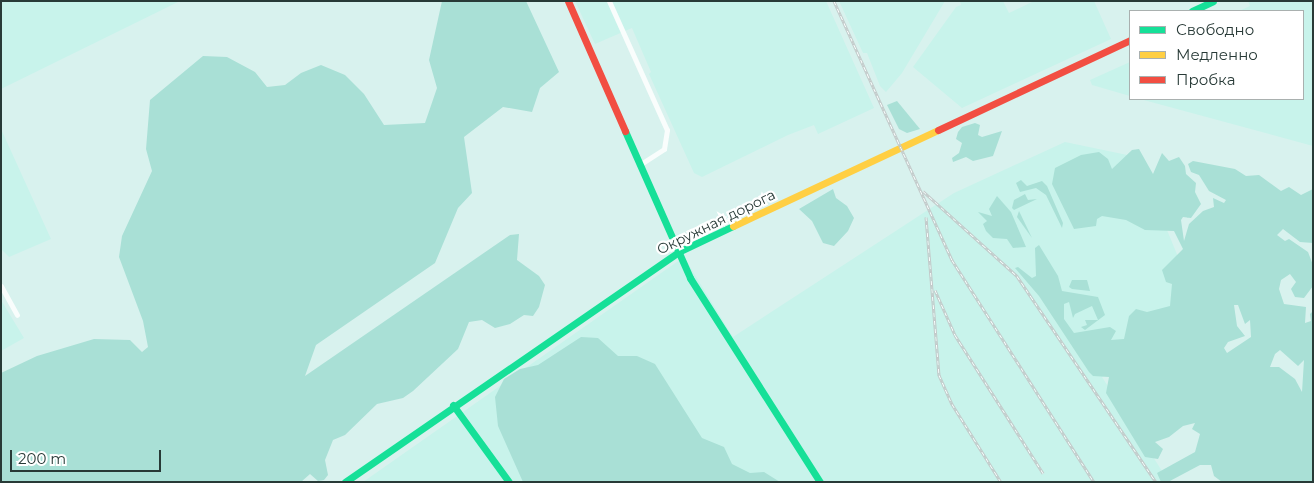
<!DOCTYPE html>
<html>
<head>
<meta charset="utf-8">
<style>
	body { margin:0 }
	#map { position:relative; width:1314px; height:483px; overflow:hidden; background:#d8f2ee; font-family:Montserrat,sans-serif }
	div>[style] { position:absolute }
	.built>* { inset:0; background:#c8f3eb }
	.green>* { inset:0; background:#a9e0d6 }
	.street>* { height:5px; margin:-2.5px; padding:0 2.5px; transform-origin:2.5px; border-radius:2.5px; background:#f9fdfc }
	.fast>* { height:7px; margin:-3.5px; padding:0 3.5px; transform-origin:3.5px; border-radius:3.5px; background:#16e098 }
	.slow>* { height:7px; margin:-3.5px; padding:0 3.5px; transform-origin:3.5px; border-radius:3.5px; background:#ffcf43 }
	.jam>* { height:7px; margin:-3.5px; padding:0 3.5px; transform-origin:3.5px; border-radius:3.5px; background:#f24e42 }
	.rail>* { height:3px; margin-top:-1.5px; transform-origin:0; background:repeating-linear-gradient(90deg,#fff 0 4px,#c3c9c9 0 8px); box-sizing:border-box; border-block:1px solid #c3c9c9 }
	span { translate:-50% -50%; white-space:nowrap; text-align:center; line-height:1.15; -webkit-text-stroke:4.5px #fff; paint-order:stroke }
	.street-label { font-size:14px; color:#283a37 }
	.frame { position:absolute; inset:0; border:2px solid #283a37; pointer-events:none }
	.legend { position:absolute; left:1129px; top:10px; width:175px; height:90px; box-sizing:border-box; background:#fff; border:1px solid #a9b0af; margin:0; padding:6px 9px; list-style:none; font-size:15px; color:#283a37 }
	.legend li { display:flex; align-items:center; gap:10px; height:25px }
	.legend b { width:25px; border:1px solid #a9b0af }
	.scale { position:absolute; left:10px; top:450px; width:151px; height:22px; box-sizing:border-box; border:2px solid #283a37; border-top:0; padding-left:6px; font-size:15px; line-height:18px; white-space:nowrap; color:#283a37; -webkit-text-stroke:4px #fff; paint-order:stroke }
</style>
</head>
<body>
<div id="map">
	<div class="built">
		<div style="clip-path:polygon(1px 1px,180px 1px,1px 89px)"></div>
		<div style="clip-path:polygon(575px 1px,826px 1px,874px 108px,818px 134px,814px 125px,788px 135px,702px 177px,694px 173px,649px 74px,651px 72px,632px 28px,595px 44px)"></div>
		<div style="clip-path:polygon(839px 1px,945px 1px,902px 73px,886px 92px,880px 86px,867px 53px,863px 53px)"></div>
		<div style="clip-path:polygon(960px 1px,1003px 1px,1009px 13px,1034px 1px,1094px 1px,1111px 39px,962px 108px,913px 67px,956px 7px,961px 5px)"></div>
		<div style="clip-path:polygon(1248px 1px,1313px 1px,1313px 146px,1140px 99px,1303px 99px,1303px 11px,1239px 11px,1250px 6px)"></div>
		<div style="clip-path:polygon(1130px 62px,1130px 96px,1092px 85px,1090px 80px)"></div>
		<div style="clip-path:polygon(1px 129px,51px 239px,9px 257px,1px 249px)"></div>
		<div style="clip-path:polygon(1065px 142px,1137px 157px,1206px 325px,1102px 377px,1169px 482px,363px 482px,684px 257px,733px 337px,954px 193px)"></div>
		<div style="clip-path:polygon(1px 300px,24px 338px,1px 351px)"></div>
	</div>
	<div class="green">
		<div style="clip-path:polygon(442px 1px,526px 1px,559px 72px,540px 88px,532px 112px,503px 107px,464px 137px,472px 193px,458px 208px,435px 263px,316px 345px,305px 376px,510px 235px,519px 234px,517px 260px,539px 276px,545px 285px,539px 307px,533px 316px,524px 315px,510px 324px,495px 328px,482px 320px,469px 322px,458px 349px,413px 391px,403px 398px,377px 404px,345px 435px,333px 440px,325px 460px,328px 475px,324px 480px,318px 481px,310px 474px,301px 482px,1px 482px,1px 373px,37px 356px,94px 339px,130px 340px,142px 352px,148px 347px,143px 321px,119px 257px,122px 236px,152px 171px,146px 149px,150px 100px,203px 56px,227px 57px,255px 72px,267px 87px,285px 85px,301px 73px,321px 65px,345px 75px,364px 94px,384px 125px,425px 123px,437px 88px,429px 60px)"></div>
		<div style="clip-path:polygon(897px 101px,920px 129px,907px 133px,899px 129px,887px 105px)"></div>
		<div style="clip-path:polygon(975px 123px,980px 125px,978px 135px,982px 137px,1002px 131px,993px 156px,973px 161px,966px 157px,953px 162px,952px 158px,959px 153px,962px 143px,956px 139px,958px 132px,962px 127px)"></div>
		<div style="clip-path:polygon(evenodd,1139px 149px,1153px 174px,1162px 153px,1169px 161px,1179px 157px,1185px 166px,1186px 174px,1196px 183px,1195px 192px,1201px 204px,1191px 218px,1183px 217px,1181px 220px,1184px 241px,1189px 224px,1203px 211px,1214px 207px,1213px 198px,1224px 203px,1226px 200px,1209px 191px,1199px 175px,1191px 172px,1188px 164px,1193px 161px,1235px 169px,1246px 176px,1259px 175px,1281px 191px,1289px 187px,1301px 195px,1313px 189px,1313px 243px,1300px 242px,1283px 229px,1277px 235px,1285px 241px,1289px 239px,1308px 252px,1313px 265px,1313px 286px,1304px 298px,1295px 297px,1291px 289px,1296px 282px,1290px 274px,1281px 280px,1279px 289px,1284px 304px,1306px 307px,1305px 323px,1311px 321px,1310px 314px,1313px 311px,1313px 481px,1222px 482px,1214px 476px,1211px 465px,1200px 465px,1168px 482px,1161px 482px,1157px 473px,1195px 452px,1200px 434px,1192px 429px,1195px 423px,1183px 426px,1169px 437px,1155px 442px,1163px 449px,1158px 459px,1145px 457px,1106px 393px,1109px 377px,1093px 376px,1089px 372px,1039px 296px,1015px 268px,1018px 267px,1032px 278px,1036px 276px,1035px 248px,1039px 245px,1058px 276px,1062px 291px,1098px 297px,1105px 315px,1085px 330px,1081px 327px,1087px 325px,1085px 320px,1098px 320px,1092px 306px,1075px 314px,1073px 318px,1069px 302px,1064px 304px,1064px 319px,1074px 333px,1110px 327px,1116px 331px,1111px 340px,1124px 339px,1129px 316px,1136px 309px,1147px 312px,1170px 306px,1172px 284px,1166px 282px,1162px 270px,1183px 249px,1174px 231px,1145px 230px,1126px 220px,1102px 216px,1097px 219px,1096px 226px,1074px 229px,1052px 184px,1055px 168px,1081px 155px,1099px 152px,1108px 159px,1112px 169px,1132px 150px,1139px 149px,1234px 305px,1238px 305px,1245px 324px,1250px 320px,1251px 337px,1227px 353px,1224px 348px,1228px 342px,1245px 336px,1237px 326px,1234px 305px,1139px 149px,1280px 350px,1298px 366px,1304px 360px,1302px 392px,1295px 379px,1279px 367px,1270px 367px,1275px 354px,1280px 350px)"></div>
		<div style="clip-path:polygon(1021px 180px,1027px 186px,1042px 181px,1047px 186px,1063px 223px,1062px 228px,1046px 195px,1036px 188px,1020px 192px,1016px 183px)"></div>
		<div style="clip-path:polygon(833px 189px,836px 198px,847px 206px,854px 218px,848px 231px,834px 246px,823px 243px,812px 221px,799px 209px)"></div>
		<div style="clip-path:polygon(1025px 194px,1028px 200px,1037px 199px,1014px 210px,1012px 208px,1014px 200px)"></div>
		<div style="clip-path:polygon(997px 196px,1011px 212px,1026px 247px,1013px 248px,1007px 239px,993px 238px,986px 231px,983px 224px,987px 221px,978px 212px,992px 216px,989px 209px)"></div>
		<div style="clip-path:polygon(1019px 211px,1032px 238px,1017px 217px)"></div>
		<div style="clip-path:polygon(1072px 280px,1087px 280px,1090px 291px,1072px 289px,1069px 287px)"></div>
		<div style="clip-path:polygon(581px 337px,598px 338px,618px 356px,637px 356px,655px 364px,702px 438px,724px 447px,732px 464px,750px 473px,764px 472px,780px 482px,523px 482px,498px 426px,495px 397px,504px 379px,520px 369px,538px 365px)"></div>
	</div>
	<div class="street">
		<div style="left:609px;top:1px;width:141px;rotate:65.8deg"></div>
		<div style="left:667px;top:130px;width:19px;rotate:99deg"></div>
		<div style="left:664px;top:149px;width:27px;rotate:147deg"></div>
		<div style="left:1px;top:286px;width:33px;rotate:61deg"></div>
	</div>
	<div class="fast">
		<div style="left:1192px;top:11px;width:23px;rotate:-25deg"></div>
		<div style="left:625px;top:131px;width:161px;rotate:66.1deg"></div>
		<div style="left:690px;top:278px;width:242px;rotate:57.5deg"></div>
		<div style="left:453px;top:405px;width:95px;rotate:54deg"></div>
		<div style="left:345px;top:482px;width:405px;rotate:-34.6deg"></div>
		<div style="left:678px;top:252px;width:61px;rotate:-25.3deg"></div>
	</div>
	<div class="slow">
		<div style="left:733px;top:226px;width:226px;rotate:-25.1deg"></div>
	</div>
	<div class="jam">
		<div style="left:568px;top:1px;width:142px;rotate:66.3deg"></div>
		<div style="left:938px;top:130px;width:212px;rotate:-25.1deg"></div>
	</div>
	<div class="rail">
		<div style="left:834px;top:1px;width:285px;rotate:65.5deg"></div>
		<div style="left:952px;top:260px;width:264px;rotate:57.4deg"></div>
		<div style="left:923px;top:191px;width:127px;rotate:42.1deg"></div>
		<div style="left:1017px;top:276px;width:249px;rotate:56deg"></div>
		<div style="left:926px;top:217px;width:159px;rotate:85.3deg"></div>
		<div style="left:939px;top:375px;width:32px;rotate:66deg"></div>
		<div style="left:952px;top:404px;width:92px;rotate:57.9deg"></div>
		<div style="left:935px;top:290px;width:49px;rotate:66deg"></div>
		<div style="left:955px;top:335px;width:164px;rotate:57.5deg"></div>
	</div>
	<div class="street-label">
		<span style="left:716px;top:222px;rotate:-26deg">Окружная дорога</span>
	</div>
	<div class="frame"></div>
	<ul class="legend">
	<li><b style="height:6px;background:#16e098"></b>Свободно</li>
	<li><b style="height:6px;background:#ffcf43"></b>Медленно</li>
	<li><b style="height:6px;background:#f24e42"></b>Пробка</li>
	</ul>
	<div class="scale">200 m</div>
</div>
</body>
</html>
